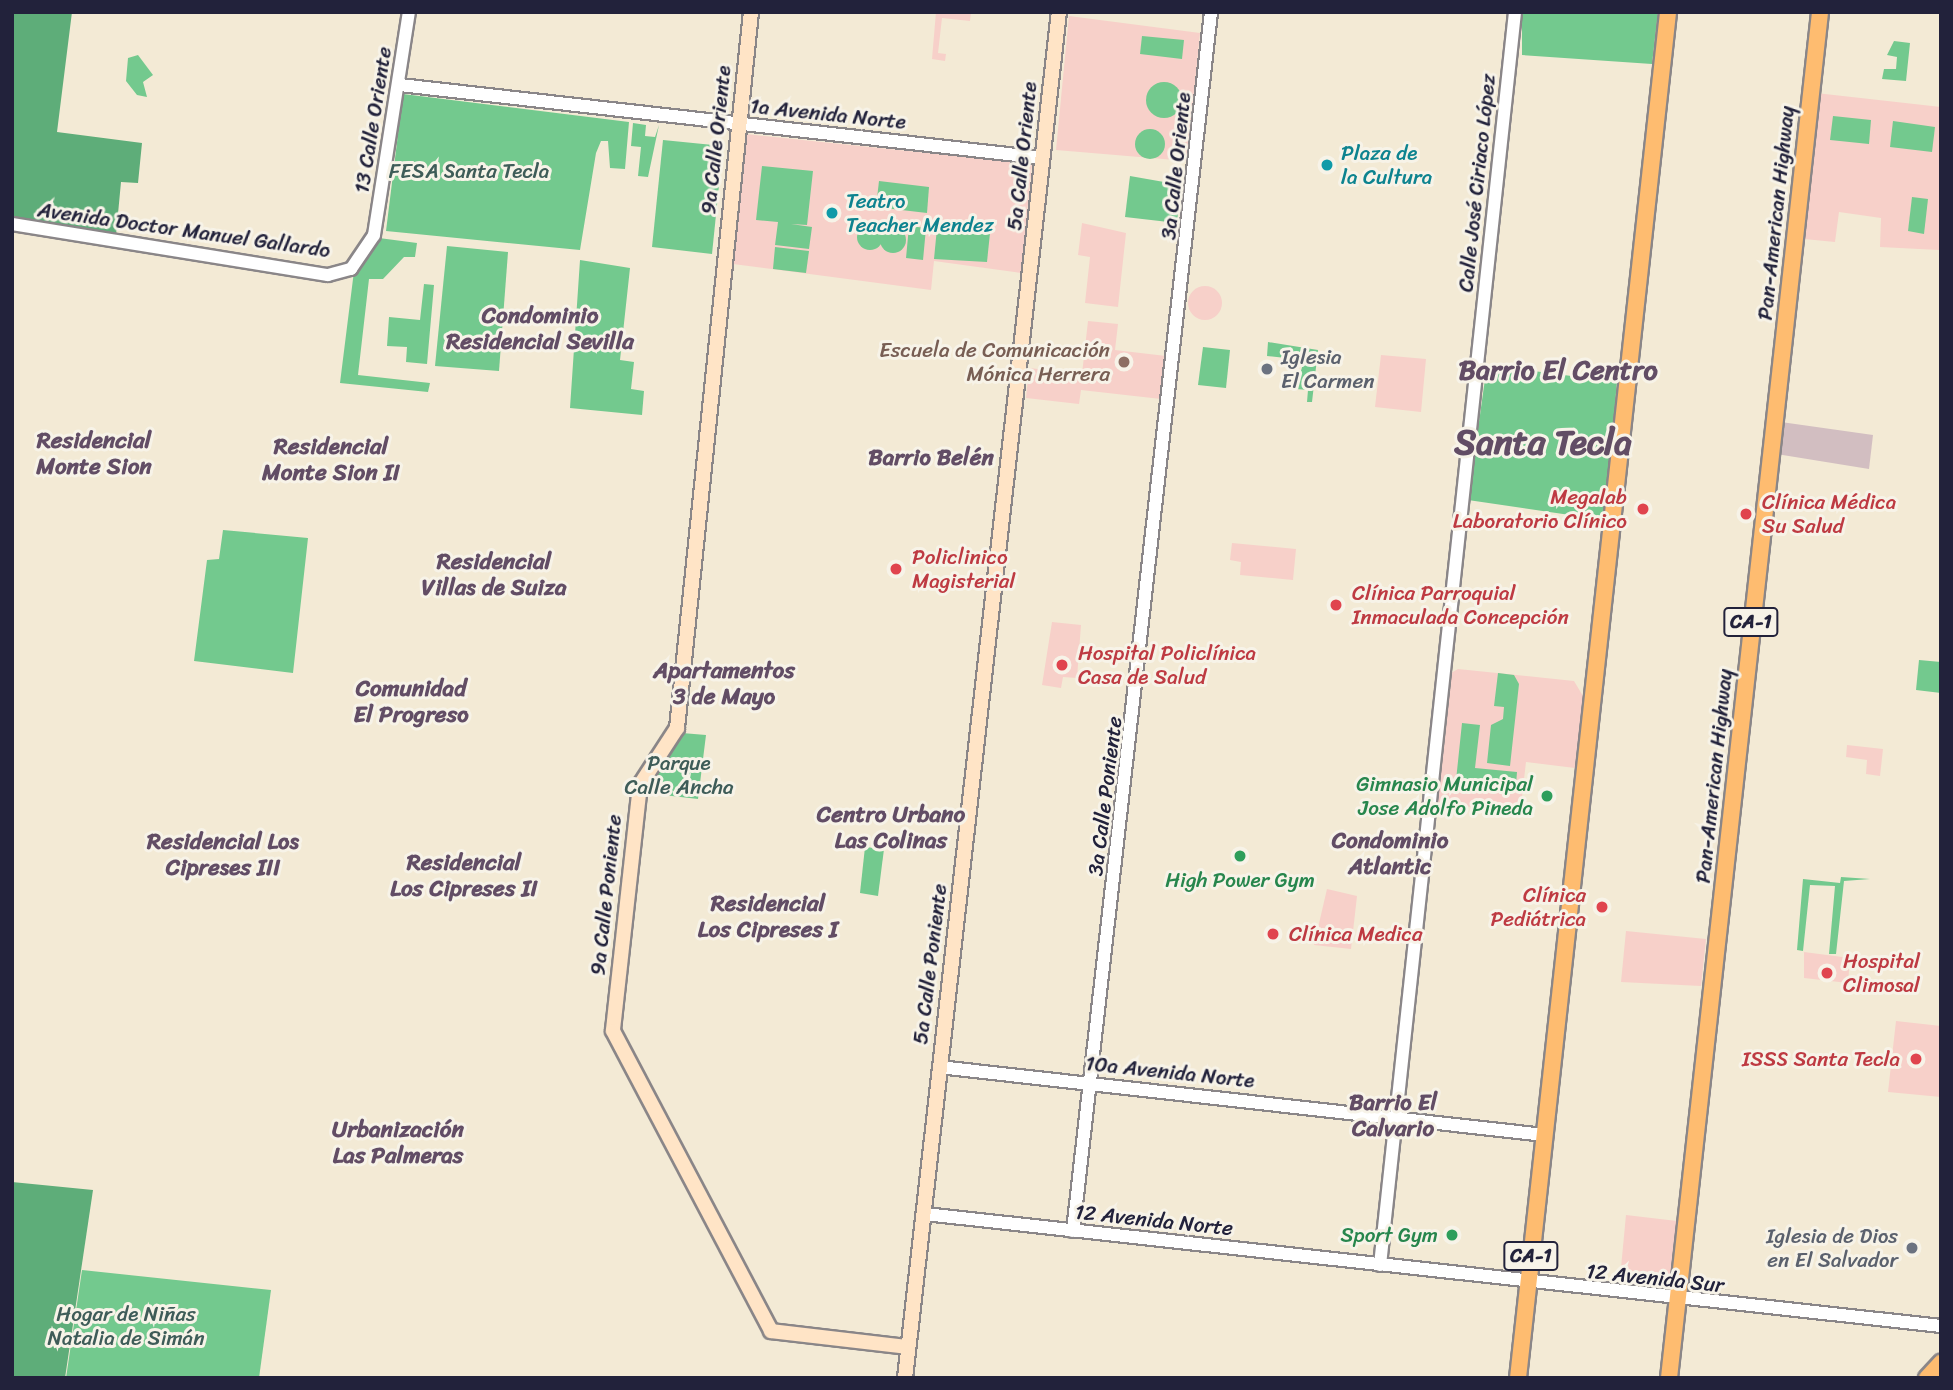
<!DOCTYPE html>
<html>
<head>
<meta charset="utf-8">
<style>
	body { margin:0 }
	#map { position:relative; width:1953px; height:1390px; overflow:hidden; background:#f3ead5; font-family:Sriracha,sans-serif }
	div>[style] { position:absolute }
	.built>* { inset:0; background:#f7d0c9 }
	.round { border-radius:50% }
	.industrial>* { inset:0; background:#d2bec1 }
	.green>* { inset:0; background:#73c98e }
	.forest>* { inset:0; background:#5ead79 }
	.roads { filter:drop-shadow(2px 0 #8a8688) drop-shadow(-2px 0 #8a8688) drop-shadow(0 2px #8a8688) drop-shadow(0 -2px #8a8688) }
	.tertiary>* { height:12px; margin:-6px; padding:0 6px; transform-origin:6px; border-radius:6px; background:#fff }
	.secondary>* { height:14px; margin:-7px; padding:0 7px; transform-origin:7px; border-radius:7px; background:#ffe4c6 }
	.primary>* { height:16px; margin:-8px; padding:0 8px; transform-origin:8px; border-radius:8px; background:#febc70 }
	.trunk>* { height:16px; margin:-8px; padding:0 8px; transform-origin:8px; border-radius:8px; background:#febc70 }
	.dots>* { width:19px; height:19px; translate:-50% -50%; box-sizing:border-box; border:4px solid #f7f3e8; border-radius:50% }
	span { translate:-50% -50%; white-space:nowrap; text-align:center; line-height:1.15; -webkit-text-stroke:6px #f7f3e8; paint-order:stroke }
	.shield-label span { padding:2px 5px; background:#f7f3e8; border:2px solid; border-radius:5px; -webkit-text-stroke-width:0 }
	.shield-label { font-size:19px; color:#22223b; font-weight:700 }
	.street-label { font-size:21px; color:#22223b }
	.culture-label { font-size:21px; color:#0d838f }
	.left { translate:0 -50%; text-align:left }
	.park-label { font-size:21px; color:#3e5c58 }
	.education-label { font-size:21px; color:#785e54 }
	.right { translate:-100% -50%; text-align:right }
	.worship-label { font-size:21px; color:#5b616d }
	.health-label { font-size:21px; color:#be3a42 }
	.leisure-label { font-size:21px; color:#27864d }
	.neighbourhood-label { font-size:23px; color:#624d65; font-weight:700 }
	.district-label { font-size:28px; color:#624d65; font-weight:700 }
	.town-label { font-size:35px; color:#624d65; font-weight:700 }
	.frame { position:absolute; inset:0; border:14px solid #22223b; pointer-events:none }
</style>
</head>
<body>
<div id="map">
	<div class="built">
		<div style="clip-path:polygon(936px 12px,971px 12px,970px 21px,942px 18px,938px 53px,946px 54px,945px 61px,932px 59px)"></div>
		<div style="clip-path:polygon(1069px 16px,1200px 33px,1187px 161px,1056px 150px)"></div>
		<div style="clip-path:polygon(1816px 93px,1941px 107px,1939px 250px,1880px 247px,1881px 218px,1839px 212px,1835px 242px,1794px 238px)"></div>
		<div style="clip-path:polygon(746px 134px,1032px 164px,1021px 273px,934px 261px,931px 290px,733px 264px)"></div>
		<div style="clip-path:polygon(1082px 223px,1126px 233px,1118px 307px,1085px 303px,1090px 257px,1078px 255px)"></div>
		<div class="round" style="left:1188px;top:286px;width:34px;height:34px"></div>
		<div style="clip-path:polygon(1088px 321px,1118px 324px,1115px 350px,1166px 356px,1161px 399px,1081px 390px,1079px 404px,1026px 398px,1029px 368px,1082px 374px)"></div>
		<div style="clip-path:polygon(1381px 355px,1426px 359px,1421px 412px,1375px 407px)"></div>
		<div style="clip-path:polygon(1232px 543px,1296px 549px,1293px 580px,1240px 575px,1241px 562px,1230px 560px)"></div>
		<div style="clip-path:polygon(1052px 622px,1081px 625px,1077px 678px,1063px 677px,1061px 688px,1042px 685px)"></div>
		<div style="clip-path:polygon(1458px 669px,1574px 681px,1583px 696px,1575px 768px,1526px 762px,1520px 814px,1437px 802px,1451px 673px)"></div>
		<div style="clip-path:polygon(1847px 745px,1883px 749px,1880px 776px,1866px 774px,1867px 760px,1846px 757px)"></div>
		<div style="clip-path:polygon(1327px 889px,1357px 896px,1351px 949px,1314px 945px)"></div>
		<div style="clip-path:polygon(1626px 931px,1706px 939px,1701px 986px,1621px 982px)"></div>
		<div style="clip-path:polygon(1804px 952px,1850px 958px,1848px 983px,1804px 978px)"></div>
		<div style="clip-path:polygon(1896px 1021px,1941px 1026px,1941px 1097px,1888px 1092px)"></div>
		<div style="clip-path:polygon(1626px 1215px,1677px 1221px,1670px 1294px,1619px 1289px)"></div>
	</div>
	<div class="industrial">
		<div style="clip-path:polygon(1781px 422px,1873px 435px,1869px 469px,1777px 454px)"></div>
	</div>
	<div class="green">
		<div style="clip-path:polygon(1522px 12px,1658px 12px,1652px 64px,1522px 55px)"></div>
		<div style="clip-path:polygon(1142px 36px,1184px 40px,1182px 59px,1140px 54px)"></div>
		<div style="clip-path:polygon(1894px 41px,1910px 43px,1906px 81px,1882px 79px,1884px 69px,1896px 69px,1897px 57px,1887px 55px)"></div>
		<div style="clip-path:polygon(138px 55px,153px 75px,143px 82px,147px 97px,137px 95px,126px 81px,128px 58px)"></div>
		<div class="round" style="left:1146px;top:82px;width:36px;height:36px"></div>
		<div style="clip-path:polygon(403px 94px,629px 122px,625px 169px,610px 168px,608px 141px,601px 141px,596px 153px,580px 250px,386px 231px)"></div>
		<div style="clip-path:polygon(1833px 116px,1871px 120px,1869px 144px,1830px 140px)"></div>
		<div style="clip-path:polygon(1893px 121px,1935px 127px,1932px 152px,1890px 147px)"></div>
		<div style="clip-path:polygon(633px 123px,646px 125px,645px 136px,655px 137px,659px 125px,648px 177px,638px 176px,641px 147px,631px 146px)"></div>
		<div class="round" style="left:1135px;top:129px;width:30px;height:30px"></div>
		<div style="clip-path:polygon(663px 140px,723px 146px,712px 254px,652px 247px)"></div>
		<div style="clip-path:polygon(762px 166px,813px 171px,807px 225px,791px 224px,812px 227px,809px 249px,775px 245px,778px 222px,756px 220px)"></div>
		<div style="clip-path:polygon(1130px 176px,1181px 185px,1177px 223px,1125px 217px)"></div>
		<div style="clip-path:polygon(879px 181px,929px 187px,927px 213px,876px 207px)"></div>
		<div style="clip-path:polygon(1912px 197px,1928px 199px,1924px 234px,1908px 231px)"></div>
		<div class="round" style="left:857px;top:224px;width:26px;height:26px"></div>
		<div style="clip-path:polygon(909px 226px,926px 228px,923px 260px,906px 258px)"></div>
		<div class="round" style="left:880px;top:227px;width:26px;height:26px"></div>
		<div style="clip-path:polygon(937px 228px,990px 233px,987px 262px,934px 259px)"></div>
		<div style="clip-path:polygon(379px 238px,417px 243px,415px 257px,404px 257px,383px 279px,369px 279px,358px 375px,430px 383px,428px 392px,340px 383px,354px 271px)"></div>
		<div style="clip-path:polygon(447px 246px,508px 252px,499px 371px,435px 366px)"></div>
		<div style="clip-path:polygon(775px 247px,809px 251px,806px 273px,773px 269px)"></div>
		<div style="clip-path:polygon(580px 260px,630px 268px,620px 360px,634px 362px,631px 389px,644px 391px,642px 415px,570px 408px)"></div>
		<div style="clip-path:polygon(424px 284px,434px 285px,427px 364px,406px 362px,407px 347px,387px 346px,389px 317px,420px 320px)"></div>
		<div style="clip-path:polygon(1268px 342px,1318px 350px,1312px 402px,1307px 402px,1308px 390px,1296px 389px,1304px 360px,1267px 356px)"></div>
		<div style="clip-path:polygon(1203px 347px,1230px 350px,1226px 388px,1198px 385px)"></div>
		<div style="clip-path:polygon(1487px 365px,1617px 382px,1605px 510px,1597px 519px,1468px 500px)"></div>
		<div style="clip-path:polygon(223px 530px,308px 538px,293px 673px,194px 661px,207px 560px,219px 559px)"></div>
		<div style="clip-path:polygon(1919px 660px,1941px 662px,1941px 693px,1916px 690px)"></div>
		<div style="clip-path:polygon(1498px 673px,1514px 675px,1519px 684px,1510px 766px,1487px 763px,1491px 725px,1503px 719px,1504px 707px,1494px 706px)"></div>
		<div style="clip-path:polygon(1462px 723px,1480px 725px,1475px 768px,1517px 772px,1516px 785px,1474px 781px,1472px 792px,1455px 790px)"></div>
		<div style="clip-path:polygon(682px 733px,706px 735px,698px 799px,646px 793px)"></div>
		<div style="clip-path:polygon(865px 847px,884px 849px,878px 896px,860px 893px)"></div>
		<div style="clip-path:polygon(1841px 877px,1870px 879px,1844px 881px,1836px 954px,1829px 954px,1835px 886px,1810px 885px,1803px 951px,1797px 950px,1803px 879px,1840px 883px)"></div>
		<div style="clip-path:polygon(82px 1270px,271px 1290px,259px 1378px,66px 1378px)"></div>
	</div>
	<div class="forest">
		<div style="clip-path:polygon(12px 12px,72px 12px,57px 132px,142px 143px,138px 183px,121px 182px,116px 235px,12px 218px)"></div>
		<div style="clip-path:polygon(12px 1182px,93px 1190px,65px 1378px,12px 1378px)"></div>
	</div>
	<div class="roads">
		<div class="tertiary">
			<div style="left:400px;top:85px;width:647px;rotate:6.48deg"></div>
			<div style="left:12px;top:224px;width:320px;rotate:9.2deg"></div>
			<div style="left:328px;top:275px;width:24px;rotate:-15deg"></div>
			<div style="left:351px;top:269px;width:41px;rotate:-55.9deg"></div>
			<div style="left:374px;top:235px;width:226px;rotate:-81.1deg"></div>
			<div style="left:939px;top:1067px;width:609px;rotate:6.41deg"></div>
			<div style="left:925px;top:1214px;width:1022px;rotate:6.29deg"></div>
			<div style="left:1073px;top:1231px;width:1227px;rotate:-83.54deg"></div>
			<div style="left:1380px;top:1265px;width:1260px;rotate:-83.85deg"></div>
		</div>
		<div class="secondary">
			<div style="left:751px;top:12px;width:720px;rotate:95.9deg"></div>
			<div style="left:677px;top:728px;width:68px;rotate:123deg"></div>
			<div style="left:640px;top:785px;width:247px;rotate:96.3deg"></div>
			<div style="left:613px;top:1031px;width:339px;rotate:62.2deg"></div>
			<div style="left:771px;top:1331px;width:138px;rotate:6.7deg"></div>
			<div style="left:905px;top:1378px;width:1375px;rotate:-83.57deg"></div>
		</div>
		<div class="primary">
			<div style="left:1518px;top:1378px;width:1374px;rotate:-83.73deg"></div>
			<div style="left:1669px;top:1378px;width:1374px;rotate:-83.69deg"></div>
		</div>
		<div class="trunk">
			<div style="left:1927px;top:1378px;width:21px;rotate:-47deg"></div>
		</div>
	</div>
	<div class="dots">
		<div style="left:1327px;top:165px;background:#0f9aa8"></div>
		<div style="left:832px;top:213px;background:#0f9aa8"></div>
		<div style="left:1124px;top:362px;background:#8d6e63"></div>
		<div style="left:1267px;top:369px;background:#6b7280"></div>
		<div style="left:1643px;top:509px;background:#e0444e"></div>
		<div style="left:1746px;top:514px;background:#e0444e"></div>
		<div style="left:896px;top:569px;background:#e0444e"></div>
		<div style="left:1336px;top:605px;background:#e0444e"></div>
		<div style="left:1062px;top:665px;background:#e0444e"></div>
		<div style="left:1547px;top:796px;background:#2e9e5b"></div>
		<div style="left:1240px;top:856px;background:#2e9e5b"></div>
		<div style="left:1602px;top:907px;background:#e0444e"></div>
		<div style="left:1273px;top:934px;background:#e0444e"></div>
		<div style="left:1827px;top:973px;background:#e0444e"></div>
		<div style="left:1916px;top:1059px;background:#e0444e"></div>
		<div style="left:1452px;top:1235px;background:#2e9e5b"></div>
		<div style="left:1912px;top:1248px;background:#6b7280"></div>
	</div>
	<div class="shield-label">
		<span style="left:1751px;top:622px">CA-1</span>
		<span style="left:1531px;top:1256px">CA-1</span>
	</div>
	<div class="street-label">
		<span style="left:828px;top:114px;rotate:6deg">1a Avenida Norte</span>
		<span style="left:373px;top:120px;rotate:-81deg">13 Calle Oriente</span>
		<span style="left:716px;top:140px;rotate:-84deg">9a Calle Oriente</span>
		<span style="left:1022px;top:156px;rotate:-84deg">5a Calle Oriente</span>
		<span style="left:1176px;top:166px;rotate:-84deg">3a Calle Oriente</span>
		<span style="left:1477px;top:183px;rotate:-84deg">Calle José Ciriaco López</span>
		<span style="left:1776px;top:213px;rotate:-84deg">Pan-American Highway</span>
		<span style="left:184px;top:230px;rotate:8deg">Avenida Doctor Manuel Gallardo</span>
		<span style="left:1714px;top:776px;rotate:-84deg">Pan-American Highway</span>
		<span style="left:1105px;top:796px;rotate:-83deg">3a Calle Poniente</span>
		<span style="left:606px;top:895px;rotate:-84deg">9a Calle Poniente</span>
		<span style="left:930px;top:964px;rotate:-83deg">5a Calle Poniente</span>
		<span style="left:1170px;top:1072px;rotate:6deg">10a Avenida Norte</span>
		<span style="left:1154px;top:1220px;rotate:6deg">12 Avenida Norte</span>
		<span style="left:1655px;top:1278px;rotate:6deg">12 Avenida Sur</span>
	</div>
	<div class="culture-label">
		<span class="left" style="left:1341px;top:165px">Plaza de<br>la Cultura</span>
		<span class="left" style="left:846px;top:213px">Teatro<br>Teacher Mendez</span>
	</div>
	<div class="park-label">
		<span style="left:469px;top:171px">FESA Santa Tecla</span>
		<span style="left:679px;top:775px">Parque<br>Calle Ancha</span>
		<span style="left:126px;top:1326px">Hogar de Niñas<br>Natalia de Simán</span>
	</div>
	<div class="education-label">
		<span class="right" style="left:1110px;top:362px">Escuela de Comunicación<br>Mónica Herrera</span>
	</div>
	<div class="worship-label">
		<span class="left" style="left:1281px;top:369px">Iglesia<br>El Carmen</span>
		<span class="right" style="left:1898px;top:1248px">Iglesia de Dios<br>en El Salvador</span>
	</div>
	<div class="health-label">
		<span class="right" style="left:1627px;top:509px">Megalab<br>Laboratorio Clínico</span>
		<span class="left" style="left:1762px;top:514px">Clínica Médica<br>Su Salud</span>
		<span class="left" style="left:912px;top:569px">Policlinico<br>Magisterial</span>
		<span class="left" style="left:1352px;top:605px">Clínica Parroquial<br>Inmaculada Concepción</span>
		<span class="left" style="left:1078px;top:665px">Hospital Policlínica<br>Casa de Salud</span>
		<span class="right" style="left:1586px;top:907px">Clínica<br>Pediátrica</span>
		<span class="left" style="left:1289px;top:934px">Clínica Medica</span>
		<span class="left" style="left:1843px;top:973px">Hospital<br>Climosal</span>
		<span class="right" style="left:1900px;top:1059px">ISSS Santa Tecla</span>
	</div>
	<div class="leisure-label">
		<span class="right" style="left:1533px;top:796px">Gimnasio Municipal<br>Jose Adolfo Pineda</span>
		<span style="left:1240px;top:880px">High Power Gym</span>
		<span class="right" style="left:1438px;top:1235px">Sport Gym</span>
	</div>
	<div class="neighbourhood-label">
		<span style="left:540px;top:329px">Condominio<br>Residencial Sevilla</span>
		<span style="left:94px;top:454px">Residencial<br>Monte Sion</span>
		<span style="left:331px;top:460px">Residencial<br>Monte Sion II</span>
		<span style="left:931px;top:458px">Barrio Belén</span>
		<span style="left:494px;top:575px">Residencial<br>Villas de Suiza</span>
		<span style="left:724px;top:684px">Apartamentos<br>3 de Mayo</span>
		<span style="left:411px;top:702px">Comunidad<br>El Progreso</span>
		<span style="left:891px;top:828px">Centro Urbano<br>Las Colinas</span>
		<span style="left:1390px;top:854px">Condominio<br>Atlantic</span>
		<span style="left:223px;top:855px">Residencial Los<br>Cipreses III</span>
		<span style="left:464px;top:876px">Residencial<br>Los Cipreses II</span>
		<span style="left:768px;top:917px">Residencial<br>Los Cipreses I</span>
		<span style="left:1393px;top:1116px">Barrio El<br>Calvario</span>
		<span style="left:398px;top:1143px">Urbanización<br>Las Palmeras</span>
	</div>
	<div class="district-label">
		<span style="left:1558px;top:370px">Barrio El Centro</span>
	</div>
	<div class="town-label">
		<span style="left:1543px;top:442px">Santa Tecla</span>
	</div>
	<div class="frame"></div>
</div>
</body>
</html>
